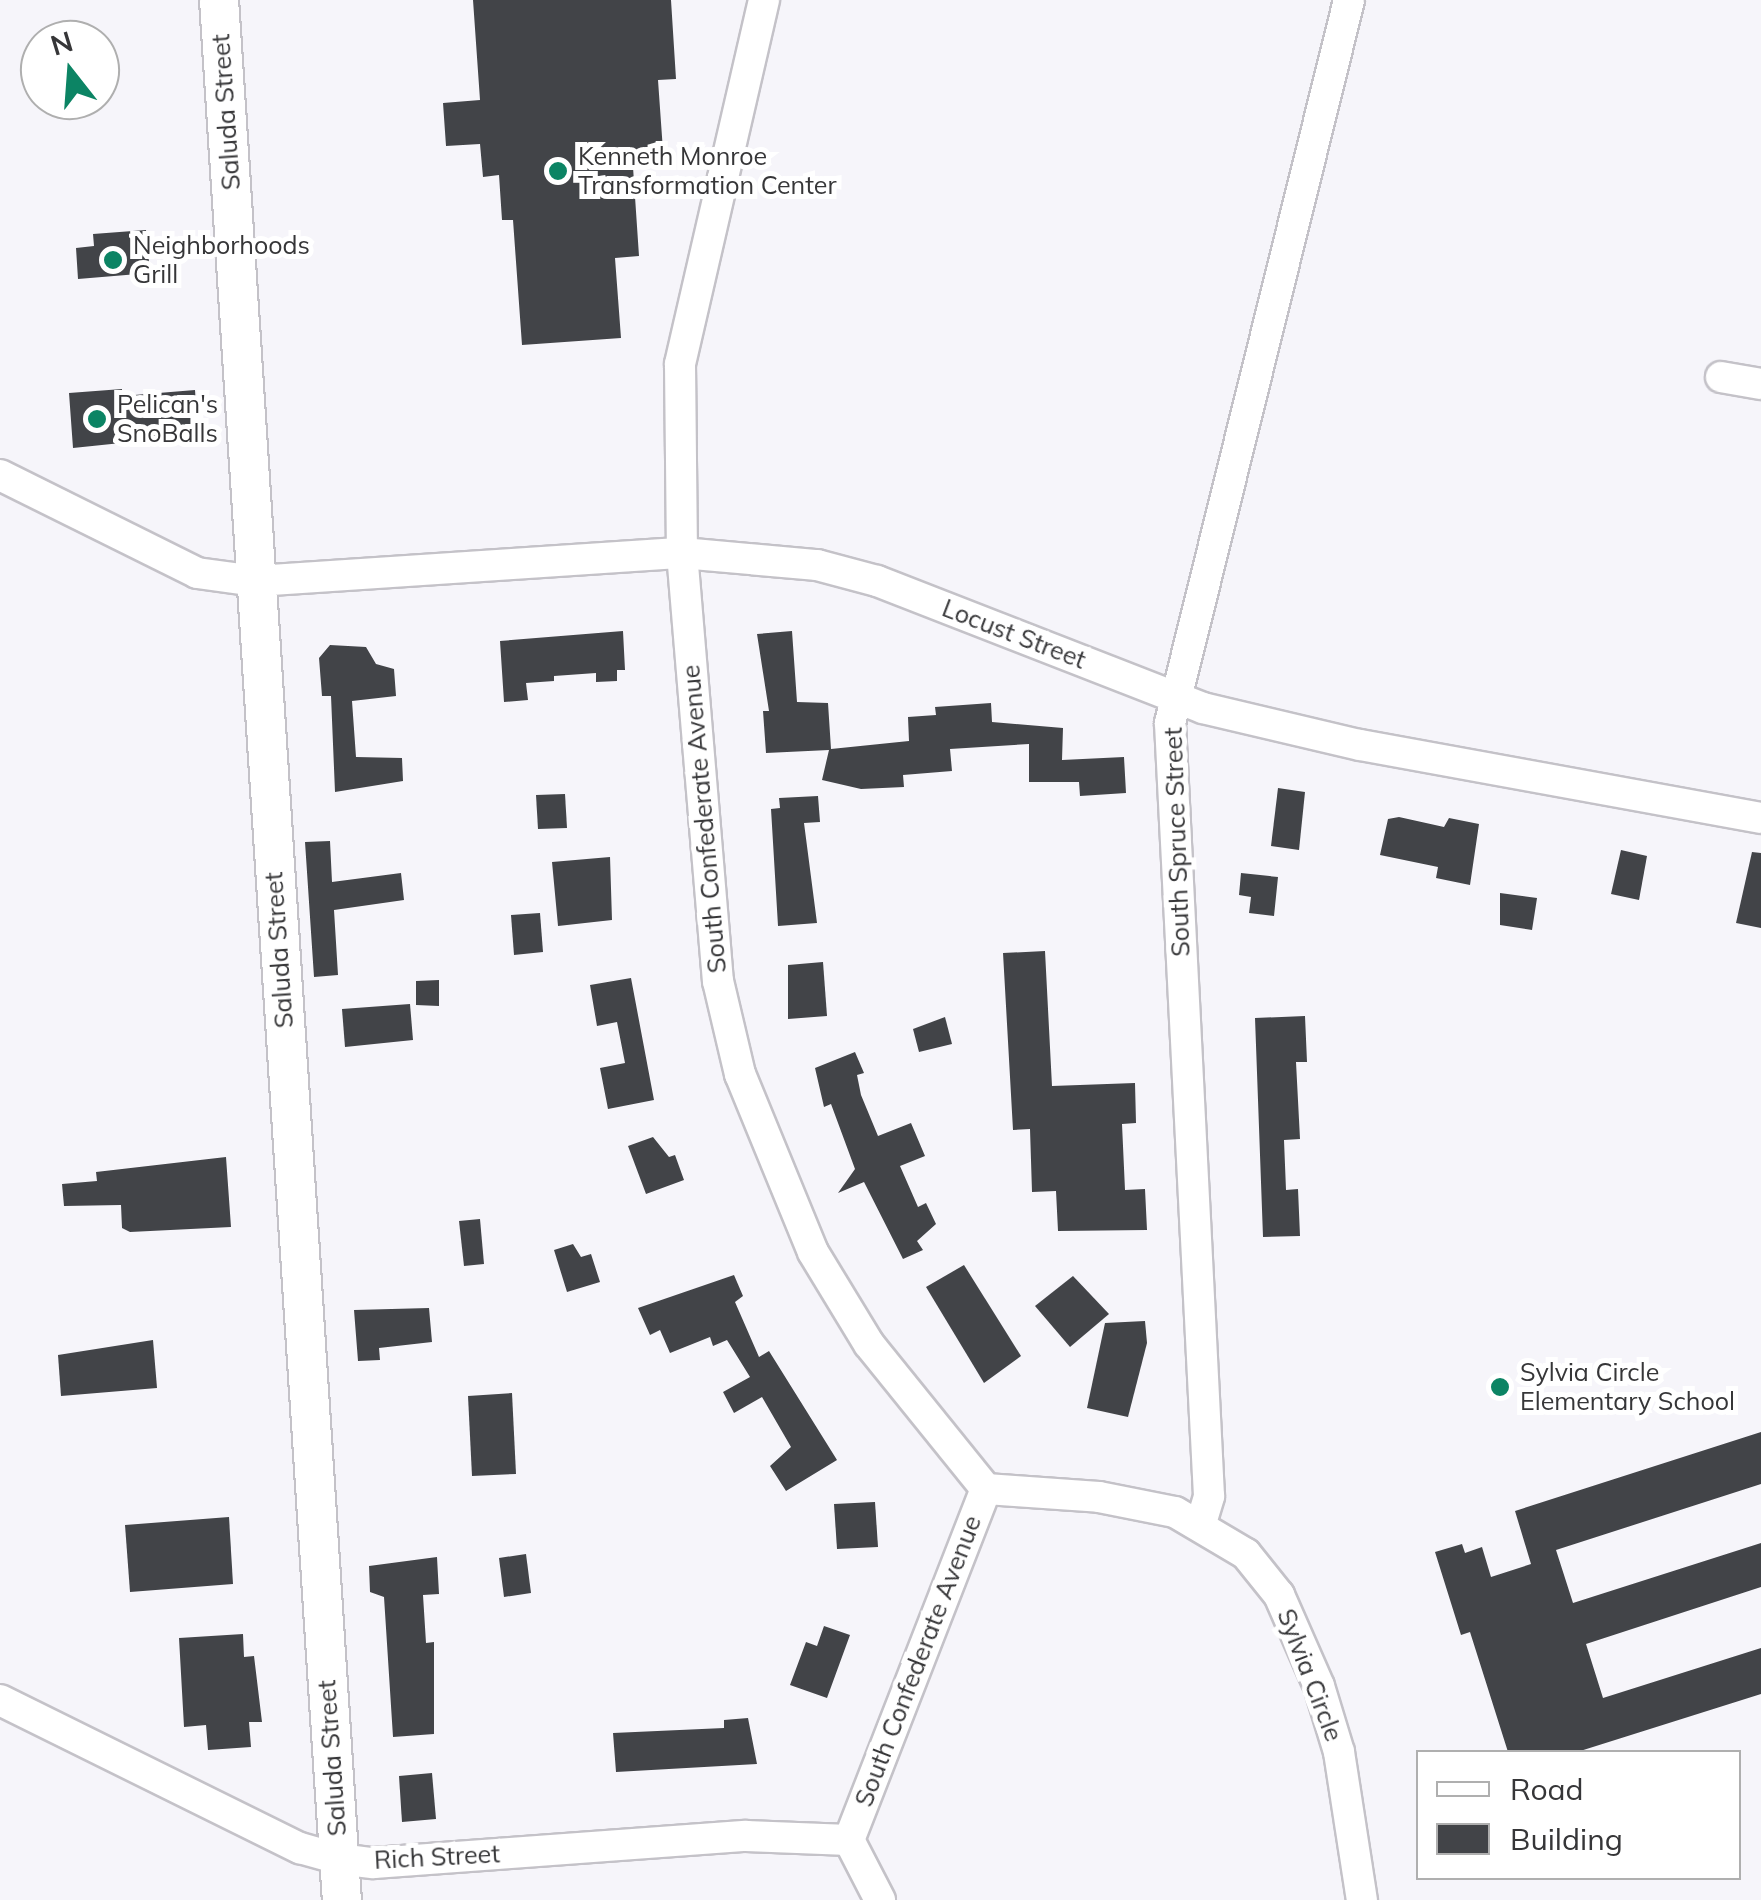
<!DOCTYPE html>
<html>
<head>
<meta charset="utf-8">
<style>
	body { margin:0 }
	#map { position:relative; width:1761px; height:1900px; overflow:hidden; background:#f6f5fa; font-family:Mulish,sans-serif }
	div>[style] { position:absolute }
	.building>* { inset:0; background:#424448 }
	.roads { filter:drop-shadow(2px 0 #c4c2c8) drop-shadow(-2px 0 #c4c2c8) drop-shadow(0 2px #c4c2c8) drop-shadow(0 -2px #c4c2c8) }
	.minor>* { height:30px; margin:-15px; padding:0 15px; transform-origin:15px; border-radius:15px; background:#fff }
	.major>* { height:38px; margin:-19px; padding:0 19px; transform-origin:19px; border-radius:19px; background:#fff }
	.dots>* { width:28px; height:28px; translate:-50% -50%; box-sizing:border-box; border:5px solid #fff; border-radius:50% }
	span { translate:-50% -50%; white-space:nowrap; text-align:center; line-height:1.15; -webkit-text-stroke:10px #fff; paint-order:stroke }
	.street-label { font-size:25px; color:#363638 }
	.poi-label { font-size:25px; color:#363638 }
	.left { translate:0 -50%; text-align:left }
	.legend { position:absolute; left:1416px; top:1750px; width:325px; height:130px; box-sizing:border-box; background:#fff; border:2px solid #afafaf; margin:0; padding:12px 18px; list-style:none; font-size:30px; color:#363638 }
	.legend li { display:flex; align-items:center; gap:20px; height:50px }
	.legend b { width:50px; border:2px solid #afafaf }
	.north { position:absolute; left:20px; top:20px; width:100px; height:100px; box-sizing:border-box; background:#fff; border:2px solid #afafaf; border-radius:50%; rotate:343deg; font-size:28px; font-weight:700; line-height:40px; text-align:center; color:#363638 }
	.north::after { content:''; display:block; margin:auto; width:35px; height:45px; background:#0c8464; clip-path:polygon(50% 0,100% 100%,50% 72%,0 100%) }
</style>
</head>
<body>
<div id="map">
	<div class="building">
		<div style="clip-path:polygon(473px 0,671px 0,676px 79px,658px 80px,664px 165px,633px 167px,639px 256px,615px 258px,621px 338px,522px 345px,513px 220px,502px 220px,499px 175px,483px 177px,480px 144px,446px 146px,443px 103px,480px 100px)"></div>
		<div style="clip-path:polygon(146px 230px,150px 273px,78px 279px,76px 248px,94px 246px,93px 234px)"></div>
		<div style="clip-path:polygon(122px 389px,122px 396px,195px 390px,198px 435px,73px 448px,69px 393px)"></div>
		<div style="clip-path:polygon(623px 631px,625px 670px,617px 670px,617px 681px,596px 682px,596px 673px,554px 676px,554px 681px,526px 683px,528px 700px,504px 702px,500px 641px)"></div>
		<div style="clip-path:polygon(792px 631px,797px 702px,828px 703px,831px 749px,909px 741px,908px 717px,936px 715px,935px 707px,991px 703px,992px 722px,1063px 728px,1062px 760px,1124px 757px,1126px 793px,1080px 796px,1079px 782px,1029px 782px,1029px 744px,950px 749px,952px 771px,903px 775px,904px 787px,861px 789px,822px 780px,829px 750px,766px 753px,763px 711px,769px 711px,757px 634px)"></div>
		<div style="clip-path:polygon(330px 645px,366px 647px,376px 664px,394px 669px,396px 696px,352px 701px,356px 757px,402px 758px,403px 781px,335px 792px,331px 696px,322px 696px,319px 658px)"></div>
		<div style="clip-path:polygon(1278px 788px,1305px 792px,1299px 850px,1271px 846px)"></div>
		<div style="clip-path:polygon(565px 794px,567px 828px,538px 829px,536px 795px)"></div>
		<div style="clip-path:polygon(818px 796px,820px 822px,804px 823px,817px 923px,778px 926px,771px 809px,780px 808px,779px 798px)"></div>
		<div style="clip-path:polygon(1399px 817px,1444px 827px,1449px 818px,1479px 824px,1470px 885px,1436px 878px,1438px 867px,1380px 855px,1388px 819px)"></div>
		<div style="clip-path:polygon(330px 841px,332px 882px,401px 873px,404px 900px,334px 910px,338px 975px,314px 977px,305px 842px)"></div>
		<div style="clip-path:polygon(1621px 850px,1647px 856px,1639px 900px,1611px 894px)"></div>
		<div style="clip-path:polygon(1752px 852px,1761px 853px,1761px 928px,1736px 923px)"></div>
		<div style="clip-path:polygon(610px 857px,612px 920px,558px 926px,552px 862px)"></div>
		<div style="clip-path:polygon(1241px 873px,1278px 877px,1274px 916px,1249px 913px,1251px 897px,1239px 895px)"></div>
		<div style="clip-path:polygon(1500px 893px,1537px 898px,1532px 930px,1500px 925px)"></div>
		<div style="clip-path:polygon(540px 913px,543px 952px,514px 955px,511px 915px)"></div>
		<div style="clip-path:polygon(1045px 951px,1052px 1086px,1135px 1083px,1136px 1123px,1122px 1124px,1125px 1190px,1145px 1189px,1147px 1230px,1058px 1231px,1056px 1191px,1032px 1192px,1030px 1129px,1013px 1130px,1003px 953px)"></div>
		<div style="clip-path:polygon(823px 962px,827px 1016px,788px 1019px,788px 965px)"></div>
		<div style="clip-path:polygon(631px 978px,654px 1100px,608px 1109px,600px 1068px,625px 1063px,617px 1022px,597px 1026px,590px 985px)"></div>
		<div style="clip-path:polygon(439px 980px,439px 1006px,416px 1005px,416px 981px)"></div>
		<div style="clip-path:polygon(410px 1004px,413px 1040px,345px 1047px,342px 1009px)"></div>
		<div style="clip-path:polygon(1305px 1016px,1307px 1062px,1296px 1062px,1300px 1139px,1284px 1140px,1286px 1190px,1298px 1189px,1300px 1236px,1263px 1237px,1255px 1018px)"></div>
		<div style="clip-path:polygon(945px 1017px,952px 1044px,919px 1052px,913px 1029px)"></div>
		<div style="clip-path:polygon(855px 1052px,864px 1073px,857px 1075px,861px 1095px,878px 1136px,911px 1123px,925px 1156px,900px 1166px,918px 1207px,926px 1203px,936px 1224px,917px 1241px,923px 1250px,903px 1259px,864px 1182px,838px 1193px,855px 1169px,831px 1104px,824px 1107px,815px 1068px)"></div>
		<div style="clip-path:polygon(653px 1137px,669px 1157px,675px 1155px,684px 1180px,646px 1194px,628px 1146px)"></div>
		<div style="clip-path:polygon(226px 1157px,231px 1227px,130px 1232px,122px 1228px,121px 1205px,64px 1206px,62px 1184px,97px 1181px,96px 1172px)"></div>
		<div style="clip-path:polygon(480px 1219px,484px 1264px,464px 1266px,459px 1221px)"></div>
		<div style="clip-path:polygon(573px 1244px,581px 1257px,591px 1254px,600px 1282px,567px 1292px,554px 1250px)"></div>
		<div style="clip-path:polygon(964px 1265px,1021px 1356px,984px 1383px,926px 1287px)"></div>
		<div style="clip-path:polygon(734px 1275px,743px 1296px,735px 1302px,759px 1357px,769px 1351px,837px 1460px,786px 1491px,770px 1466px,791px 1447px,762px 1397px,734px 1413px,723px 1392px,750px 1377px,727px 1340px,713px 1346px,710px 1337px,670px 1353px,660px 1330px,650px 1335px,638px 1308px)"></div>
		<div style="clip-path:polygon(1073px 1276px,1109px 1314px,1070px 1347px,1035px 1306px)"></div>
		<div style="clip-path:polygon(429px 1308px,432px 1342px,379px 1348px,380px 1360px,358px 1361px,354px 1310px)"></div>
		<div style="clip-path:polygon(1145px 1321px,1147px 1343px,1128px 1417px,1087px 1408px,1105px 1323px)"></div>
		<div style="clip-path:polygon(153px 1340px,157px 1388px,61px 1396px,58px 1355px)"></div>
		<div style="clip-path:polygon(512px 1393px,516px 1474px,472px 1476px,468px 1396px)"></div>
		<div style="clip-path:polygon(1761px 1432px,1761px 1484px,1556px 1550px,1573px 1603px,1761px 1543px,1761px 1587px,1586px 1644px,1603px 1698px,1761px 1648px,1761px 1694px,1577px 1752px,1508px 1752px,1470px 1632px,1461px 1635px,1435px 1552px,1462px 1544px,1465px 1553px,1482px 1547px,1491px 1577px,1531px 1564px,1515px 1511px)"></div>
		<div style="clip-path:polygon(875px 1502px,878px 1547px,837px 1549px,834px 1504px)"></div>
		<div style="clip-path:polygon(229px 1517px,233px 1584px,130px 1592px,125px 1525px)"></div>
		<div style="clip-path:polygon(526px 1554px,531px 1593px,504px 1597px,499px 1558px)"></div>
		<div style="clip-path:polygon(437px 1557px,439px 1594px,423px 1595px,426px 1643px,434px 1642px,434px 1734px,393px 1737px,384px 1597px,370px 1592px,369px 1566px)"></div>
		<div style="clip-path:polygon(824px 1626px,850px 1635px,827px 1698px,790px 1685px,806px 1642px,817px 1646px)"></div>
		<div style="clip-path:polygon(243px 1634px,244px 1657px,254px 1656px,262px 1722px,249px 1722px,251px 1747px,208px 1750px,206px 1725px,184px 1727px,179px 1638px)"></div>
		<div style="clip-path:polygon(748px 1718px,757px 1764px,616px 1772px,613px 1733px,724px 1728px,724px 1720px)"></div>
		<div style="clip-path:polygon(432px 1773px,436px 1819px,402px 1822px,399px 1776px)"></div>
	</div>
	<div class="roads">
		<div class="minor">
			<div style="left:764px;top:0;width:374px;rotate:103deg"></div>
			<div style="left:680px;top:364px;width:189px;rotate:89.4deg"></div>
			<div style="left:682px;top:553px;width:430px;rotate:85.2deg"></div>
			<div style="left:718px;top:981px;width:96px;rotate:76.7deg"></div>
			<div style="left:740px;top:1074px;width:192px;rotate:67.7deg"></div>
			<div style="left:813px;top:1252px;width:108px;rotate:58.7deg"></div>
			<div style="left:869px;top:1344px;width:186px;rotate:51.1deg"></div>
			<div style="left:1721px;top:377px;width:41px;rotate:9.9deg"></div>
			<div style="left:0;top:475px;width:220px;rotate:26.4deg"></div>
			<div style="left:197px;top:573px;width:60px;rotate:7.7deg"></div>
			<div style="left:256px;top:581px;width:427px;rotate:-3.8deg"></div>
			<div style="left:682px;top:553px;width:136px;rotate:5.1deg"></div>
			<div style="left:817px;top:565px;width:62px;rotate:14.9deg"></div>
			<div style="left:877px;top:581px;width:350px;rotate:21.3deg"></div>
			<div style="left:1203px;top:708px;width:161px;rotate:13.3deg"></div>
			<div style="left:1360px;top:745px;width:408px;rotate:10.3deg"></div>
			<div style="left:986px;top:1489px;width:113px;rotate:4deg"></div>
			<div style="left:1099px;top:1497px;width:77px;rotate:11.2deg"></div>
			<div style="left:1175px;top:1512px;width:82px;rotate:30.6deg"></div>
			<div style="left:1246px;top:1554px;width:53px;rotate:51.2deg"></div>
			<div style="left:1279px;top:1595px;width:99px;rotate:66.3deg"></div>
			<div style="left:1319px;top:1686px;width:69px;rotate:73.1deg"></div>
			<div style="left:1339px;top:1752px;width:150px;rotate:81.2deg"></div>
			<div style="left:1201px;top:1523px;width:28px;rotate:-73deg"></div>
			<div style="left:1209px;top:1496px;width:774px;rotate:-92.89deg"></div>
			<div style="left:1170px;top:723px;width:745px;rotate:-76.09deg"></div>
			<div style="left:0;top:1700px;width:335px;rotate:26.3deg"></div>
			<div style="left:300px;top:1848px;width:41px;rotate:15.8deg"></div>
			<div style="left:339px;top:1859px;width:35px;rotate:7deg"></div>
			<div style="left:374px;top:1863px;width:373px;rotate:-4.2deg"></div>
			<div style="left:746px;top:1836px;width:103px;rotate:2.2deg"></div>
			<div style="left:880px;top:1900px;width:68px;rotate:-117.3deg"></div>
			<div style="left:849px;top:1840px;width:377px;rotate:-68.7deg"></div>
		</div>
		<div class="major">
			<div style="left:219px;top:0;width:1904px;rotate:86.3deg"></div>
		</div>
	</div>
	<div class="dots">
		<div style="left:558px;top:171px;background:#0c8464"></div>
		<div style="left:113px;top:260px;background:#0c8464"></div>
		<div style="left:97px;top:419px;background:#0c8464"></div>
		<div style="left:1500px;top:1387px;background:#0c8464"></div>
	</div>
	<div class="street-label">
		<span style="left:226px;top:112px;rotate:-94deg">Saluda Street</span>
		<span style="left:1014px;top:634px;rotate:21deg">Locust Street</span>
		<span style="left:704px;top:819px;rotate:-95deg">South Confederate Avenue</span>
		<span style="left:1177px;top:842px;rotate:-92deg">South Spruce Street</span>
		<span style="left:279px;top:950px;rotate:-94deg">Saluda Street</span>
		<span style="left:918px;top:1661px;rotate:-69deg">South Confederate Avenue</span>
		<span style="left:1310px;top:1675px;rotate:69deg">Sylvia Circle</span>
		<span style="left:332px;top:1758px;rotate:-94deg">Saluda Street</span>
		<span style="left:437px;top:1857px;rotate:-3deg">Rich Street</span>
	</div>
	<div class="poi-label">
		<span class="left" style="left:578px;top:171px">Kenneth Monroe<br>Transformation Center</span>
		<span class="left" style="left:133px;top:260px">Neighborhoods<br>Grill</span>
		<span class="left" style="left:117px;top:419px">Pelican's<br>SnoBalls</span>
		<span class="left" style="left:1520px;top:1387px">Sylvia Circle<br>Elementary School</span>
	</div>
	<ul class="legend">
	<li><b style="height:12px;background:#fff"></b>Road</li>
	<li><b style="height:28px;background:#424448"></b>Building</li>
	</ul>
	<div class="north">N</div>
</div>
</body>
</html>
